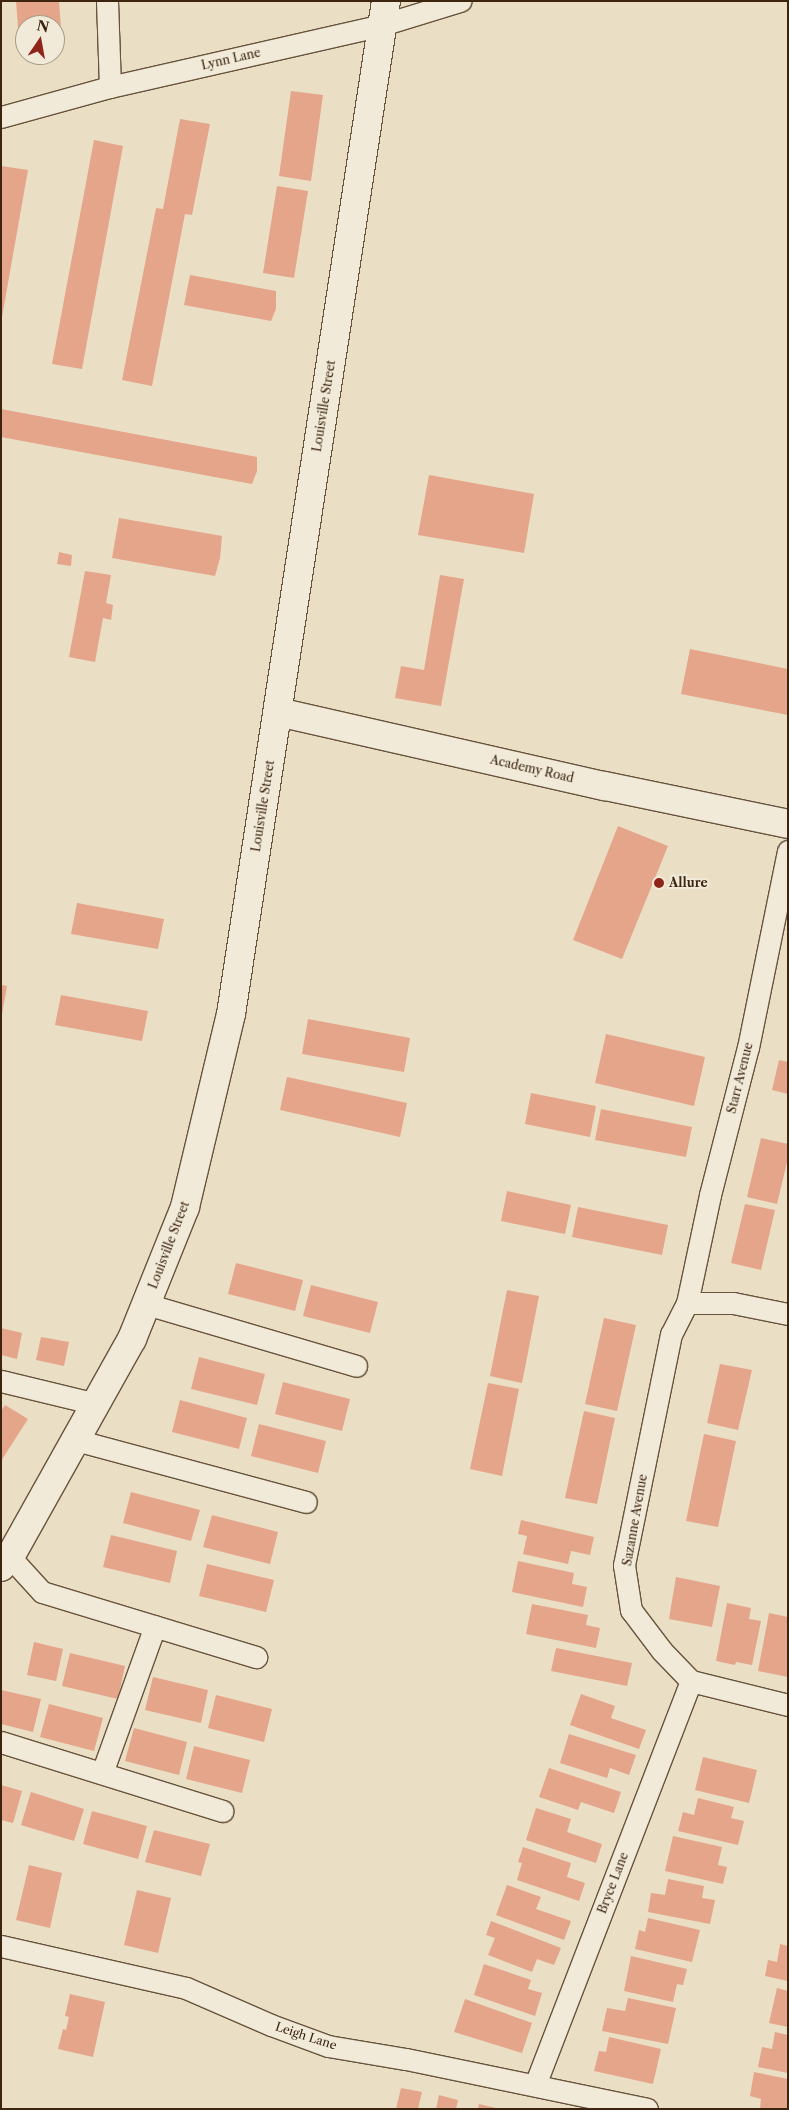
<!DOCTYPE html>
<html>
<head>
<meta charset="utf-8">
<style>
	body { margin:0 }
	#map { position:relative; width:789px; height:2110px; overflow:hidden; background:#eadfc4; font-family:"Libre Caslon Text",serif }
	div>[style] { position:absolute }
	.building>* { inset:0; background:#e4a58a }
	.roads { filter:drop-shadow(1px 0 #68533c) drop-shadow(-1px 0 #68533c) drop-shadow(0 1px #68533c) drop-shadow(0 -1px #68533c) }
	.street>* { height:21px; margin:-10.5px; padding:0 10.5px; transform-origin:10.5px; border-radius:10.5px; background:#f1ead9 }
	.secondary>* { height:28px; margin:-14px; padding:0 14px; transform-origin:14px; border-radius:14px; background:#f1ead9 }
	.dots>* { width:14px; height:14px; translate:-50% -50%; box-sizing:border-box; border:2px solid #f1ead9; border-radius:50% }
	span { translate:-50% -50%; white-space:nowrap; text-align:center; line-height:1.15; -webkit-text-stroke:4px #f1ead9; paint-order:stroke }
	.street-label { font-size:12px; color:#3c240e }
	.poi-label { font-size:12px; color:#3c240e; font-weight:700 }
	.left { translate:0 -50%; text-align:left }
	.frame { position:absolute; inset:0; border:2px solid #3c240e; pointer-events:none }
	.north { position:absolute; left:15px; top:15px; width:50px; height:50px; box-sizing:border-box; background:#f1ead9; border:1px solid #a99b88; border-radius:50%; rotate:12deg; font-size:14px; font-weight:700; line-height:20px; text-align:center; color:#3c240e }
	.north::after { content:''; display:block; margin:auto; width:18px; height:22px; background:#8f2418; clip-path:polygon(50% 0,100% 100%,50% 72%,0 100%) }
</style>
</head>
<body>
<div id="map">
	<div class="building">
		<div style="clip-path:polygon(16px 1px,59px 1px,62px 41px,55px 43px,55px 25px,25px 25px,25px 53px,20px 54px)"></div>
		<div style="clip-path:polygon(291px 91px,323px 95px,311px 181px,279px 176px)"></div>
		<div style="clip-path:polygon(180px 119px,210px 124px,192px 215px,185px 214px,152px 386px,122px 380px,156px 208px,163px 209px)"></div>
		<div style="clip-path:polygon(94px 140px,123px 146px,82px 369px,52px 364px)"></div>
		<div style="clip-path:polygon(1px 166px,28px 170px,2px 317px,1px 317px)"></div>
		<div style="clip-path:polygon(277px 186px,308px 191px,294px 278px,263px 273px)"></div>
		<div style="clip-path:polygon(190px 275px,276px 291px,276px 309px,271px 321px,184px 305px)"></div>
		<div style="clip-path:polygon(1px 409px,257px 457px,257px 471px,252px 484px,1px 437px)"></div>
		<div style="clip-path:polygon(429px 475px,534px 494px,524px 553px,418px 535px)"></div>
		<div style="clip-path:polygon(119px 518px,222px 536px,220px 558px,215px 576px,112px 558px)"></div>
		<div style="clip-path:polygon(59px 552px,72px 555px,71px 566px,57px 564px)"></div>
		<div style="clip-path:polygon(85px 571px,111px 575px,106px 603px,113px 605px,111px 620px,103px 618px,95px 662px,69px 657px)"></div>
		<div style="clip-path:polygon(440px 575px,464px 579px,441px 706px,395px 698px,401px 666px,424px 670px)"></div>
		<div style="clip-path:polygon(690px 649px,788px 669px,788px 715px,681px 694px)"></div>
		<div style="clip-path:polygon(618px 826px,668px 846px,622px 959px,573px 940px)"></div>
		<div style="clip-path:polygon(77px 903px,164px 919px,158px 949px,71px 934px)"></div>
		<div style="clip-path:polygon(1px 985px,7px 986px,2px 1014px,1px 1014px)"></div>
		<div style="clip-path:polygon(61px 995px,148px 1011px,142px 1041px,55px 1025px)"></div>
		<div style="clip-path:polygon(308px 1019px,410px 1038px,404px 1072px,302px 1054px)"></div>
		<div style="clip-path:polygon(606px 1034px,705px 1057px,694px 1106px,595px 1083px)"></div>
		<div style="clip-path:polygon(779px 1060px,788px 1062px,788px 1094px,772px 1090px)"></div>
		<div style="clip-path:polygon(287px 1077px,407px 1103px,400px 1137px,280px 1110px)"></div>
		<div style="clip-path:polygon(531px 1093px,596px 1106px,590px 1137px,525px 1124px)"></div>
		<div style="clip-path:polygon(601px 1109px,692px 1127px,686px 1157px,595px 1140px)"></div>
		<div style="clip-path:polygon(761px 1138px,788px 1144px,788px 1158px,777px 1204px,747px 1197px)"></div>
		<div style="clip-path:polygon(507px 1191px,571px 1205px,565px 1234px,501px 1221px)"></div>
		<div style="clip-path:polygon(745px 1204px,775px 1210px,761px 1270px,731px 1263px)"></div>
		<div style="clip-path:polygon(578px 1207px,668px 1225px,662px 1255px,572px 1237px)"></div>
		<div style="clip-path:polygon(236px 1263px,303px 1280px,295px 1311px,228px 1294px)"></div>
		<div style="clip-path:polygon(311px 1285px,378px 1302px,370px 1333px,303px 1316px)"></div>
		<div style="clip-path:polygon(507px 1290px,539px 1296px,522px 1383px,490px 1376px)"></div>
		<div style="clip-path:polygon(604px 1318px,636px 1325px,617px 1411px,585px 1404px)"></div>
		<div style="clip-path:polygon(1px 1328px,22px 1333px,17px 1359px,1px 1355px)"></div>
		<div style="clip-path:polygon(41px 1337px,69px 1342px,64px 1366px,36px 1360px)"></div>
		<div style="clip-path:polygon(199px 1357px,265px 1374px,257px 1405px,191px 1389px)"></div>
		<div style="clip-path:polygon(720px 1364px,752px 1370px,738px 1430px,707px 1423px)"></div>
		<div style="clip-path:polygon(283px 1382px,350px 1399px,342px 1431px,275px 1414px)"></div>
		<div style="clip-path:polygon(488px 1383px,519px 1389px,502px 1476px,470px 1469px)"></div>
		<div style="clip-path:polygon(180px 1400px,247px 1418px,239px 1449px,172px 1432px)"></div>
		<div style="clip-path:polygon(5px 1405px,28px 1419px,1px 1461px,1px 1411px)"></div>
		<div style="clip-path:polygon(584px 1411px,615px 1418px,597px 1504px,565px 1498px)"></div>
		<div style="clip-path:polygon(259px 1424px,326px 1441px,318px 1473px,251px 1456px)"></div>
		<div style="clip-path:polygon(704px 1434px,736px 1441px,718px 1527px,686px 1521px)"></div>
		<div style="clip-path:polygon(131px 1492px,200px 1510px,191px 1541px,123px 1523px)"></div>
		<div style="clip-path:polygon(212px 1515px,278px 1532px,270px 1564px,203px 1547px)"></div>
		<div style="clip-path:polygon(521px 1520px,594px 1537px,590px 1555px,571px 1551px,568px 1564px,523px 1554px,527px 1536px,518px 1534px)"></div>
		<div style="clip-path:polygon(111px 1535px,177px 1551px,170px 1583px,103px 1567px)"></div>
		<div style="clip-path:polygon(518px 1561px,574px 1573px,572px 1584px,587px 1587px,583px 1607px,512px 1592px)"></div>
		<div style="clip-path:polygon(207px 1564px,274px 1580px,266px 1612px,199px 1596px)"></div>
		<div style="clip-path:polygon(676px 1577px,720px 1586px,712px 1627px,669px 1619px)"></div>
		<div style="clip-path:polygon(727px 1603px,751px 1608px,749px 1619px,761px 1621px,752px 1665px,736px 1662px,735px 1665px,716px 1661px)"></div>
		<div style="clip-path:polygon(532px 1604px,588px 1615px,586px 1625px,600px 1628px,596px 1648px,526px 1634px)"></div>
		<div style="clip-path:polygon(769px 1613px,788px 1617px,788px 1677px,758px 1671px)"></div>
		<div style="clip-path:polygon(34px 1642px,63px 1649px,56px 1681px,27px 1675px)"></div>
		<div style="clip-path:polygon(556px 1648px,632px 1663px,627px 1686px,551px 1671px)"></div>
		<div style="clip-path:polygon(70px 1653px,125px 1666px,118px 1699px,62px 1686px)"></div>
		<div style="clip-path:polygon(153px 1677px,208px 1690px,201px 1723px,145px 1710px)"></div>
		<div style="clip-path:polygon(1px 1690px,41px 1699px,33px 1732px,1px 1724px)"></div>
		<div style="clip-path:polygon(581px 1694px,615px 1706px,611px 1718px,646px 1730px,639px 1749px,570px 1725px)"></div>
		<div style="clip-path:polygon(216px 1695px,272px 1709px,264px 1742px,208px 1728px)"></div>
		<div style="clip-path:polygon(49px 1704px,103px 1718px,94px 1751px,40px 1737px)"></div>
		<div style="clip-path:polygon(134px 1728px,187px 1742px,179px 1775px,125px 1761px)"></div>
		<div style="clip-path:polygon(569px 1734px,636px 1755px,629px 1775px,610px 1768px,607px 1778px,560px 1763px)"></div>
		<div style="clip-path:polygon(194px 1746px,250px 1760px,242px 1793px,186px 1779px)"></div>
		<div style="clip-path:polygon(703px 1757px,757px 1770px,749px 1803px,695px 1790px)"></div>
		<div style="clip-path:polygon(549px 1768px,621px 1792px,614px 1813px,581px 1802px,578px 1810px,539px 1797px)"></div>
		<div style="clip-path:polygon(1px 1785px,22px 1791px,13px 1823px,1px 1820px)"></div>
		<div style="clip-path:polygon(31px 1792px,84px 1809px,74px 1841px,21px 1825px)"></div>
		<div style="clip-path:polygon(698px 1798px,734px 1807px,731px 1818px,744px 1821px,738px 1845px,678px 1831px,683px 1812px,694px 1815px)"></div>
		<div style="clip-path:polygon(536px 1808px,571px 1819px,567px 1832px,602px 1844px,596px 1863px,526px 1840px)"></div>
		<div style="clip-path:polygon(92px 1811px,147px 1826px,138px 1859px,83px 1844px)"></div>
		<div style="clip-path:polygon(154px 1830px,210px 1844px,201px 1876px,145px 1862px)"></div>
		<div style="clip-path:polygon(673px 1836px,722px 1847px,718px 1865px,727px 1867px,723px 1884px,665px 1871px)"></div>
		<div style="clip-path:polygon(523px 1847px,571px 1863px,567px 1877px,585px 1883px,579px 1901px,517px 1880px,522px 1863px,518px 1862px)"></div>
		<div style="clip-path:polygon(29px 1865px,62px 1873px,50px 1928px,16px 1920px)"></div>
		<div style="clip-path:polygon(668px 1879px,704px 1886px,702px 1898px,715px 1900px,710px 1924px,648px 1912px,651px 1893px,665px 1895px)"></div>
		<div style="clip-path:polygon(507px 1885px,541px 1897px,536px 1909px,571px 1921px,564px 1940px,496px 1915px)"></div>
		<div style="clip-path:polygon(137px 1890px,171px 1898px,158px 1953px,124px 1945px)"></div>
		<div style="clip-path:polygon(648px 1918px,700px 1930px,692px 1962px,635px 1949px,639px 1930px,645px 1932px)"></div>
		<div style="clip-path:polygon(491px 1921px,561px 1948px,554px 1965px,537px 1959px,532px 1972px,488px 1955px,495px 1938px,486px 1935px)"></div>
		<div style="clip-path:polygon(780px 1944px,788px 1946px,788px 1981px,765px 1976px,768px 1960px,777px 1962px)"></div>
		<div style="clip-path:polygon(631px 1956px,687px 1969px,683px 1985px,677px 1984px,673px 2002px,624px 1991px)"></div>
		<div style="clip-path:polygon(484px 1964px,531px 1980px,528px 1989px,542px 1993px,535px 2016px,474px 1995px)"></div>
		<div style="clip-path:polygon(777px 1988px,788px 1991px,788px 2027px,769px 2023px)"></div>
		<div style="clip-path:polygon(70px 1994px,105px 2002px,93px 2057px,58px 2049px,63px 2029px,66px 2030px,69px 2017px,65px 2016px)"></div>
		<div style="clip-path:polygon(628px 1998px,676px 2008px,668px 2044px,602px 2031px,607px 2008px,625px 2011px)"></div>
		<div style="clip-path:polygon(465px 1999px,532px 2023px,522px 2053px,454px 2032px)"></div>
		<div style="clip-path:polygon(775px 2032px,788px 2035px,788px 2073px,758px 2067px,762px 2047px,772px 2049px)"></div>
		<div style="clip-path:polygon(609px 2037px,661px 2049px,653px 2084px,594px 2071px,599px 2051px,606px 2052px)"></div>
		<div style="clip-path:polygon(754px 2072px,788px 2079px,788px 2109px,760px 2109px,761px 2099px,750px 2096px)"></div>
		<div style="clip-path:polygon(401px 2088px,422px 2092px,418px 2109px,396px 2109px)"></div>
		<div style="clip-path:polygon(439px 2095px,458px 2100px,456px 2109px,436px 2109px)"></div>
		<div style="clip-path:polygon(479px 2104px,496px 2108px,496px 2109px,478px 2109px)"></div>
	</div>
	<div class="roads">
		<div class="street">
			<div style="left:107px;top:1px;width:86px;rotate:88deg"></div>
			<div style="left:1px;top:117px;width:113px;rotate:-15.4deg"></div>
			<div style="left:110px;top:87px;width:279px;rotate:-12.8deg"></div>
			<div style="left:382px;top:25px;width:82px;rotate:-17.1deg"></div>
			<div style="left:788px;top:851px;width:200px;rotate:101.5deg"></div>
			<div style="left:748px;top:1047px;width:153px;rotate:104.4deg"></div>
			<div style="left:710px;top:1195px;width:110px;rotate:102deg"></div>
			<div style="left:687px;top:1303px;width:35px;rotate:117deg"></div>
			<div style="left:671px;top:1334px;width:236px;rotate:101.5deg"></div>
			<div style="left:624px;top:1565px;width:46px;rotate:81.2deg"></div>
			<div style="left:631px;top:1610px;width:51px;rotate:52.9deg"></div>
			<div style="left:662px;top:1651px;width:42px;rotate:46deg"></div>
			<div style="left:691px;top:1681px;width:100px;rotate:13.9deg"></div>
			<div style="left:687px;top:1303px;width:46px"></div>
			<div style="left:733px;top:1303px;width:56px;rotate:11.3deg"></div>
			<div style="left:146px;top:1304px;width:219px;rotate:16.4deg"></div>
			<div style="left:1px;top:1381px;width:98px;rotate:13.6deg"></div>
			<div style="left:76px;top:1440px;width:238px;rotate:15.1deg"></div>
			<div style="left:10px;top:1557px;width:47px;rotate:47.6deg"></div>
			<div style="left:42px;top:1592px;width:224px;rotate:16.9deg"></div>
			<div style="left:1px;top:1742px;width:232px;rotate:17.3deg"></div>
			<div style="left:102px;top:1773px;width:156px;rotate:-70.2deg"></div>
			<div style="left:1px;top:1946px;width:190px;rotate:12.8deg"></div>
			<div style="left:186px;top:1988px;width:93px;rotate:23.5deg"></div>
			<div style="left:271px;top:2025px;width:61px;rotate:20.2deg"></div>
			<div style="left:328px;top:2046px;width:79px;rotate:9.5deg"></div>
			<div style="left:406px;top:2059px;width:246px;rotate:11.7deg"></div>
			<div style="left:535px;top:2085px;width:433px;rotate:-68.9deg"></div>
		</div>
		<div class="secondary">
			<div style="left:278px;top:712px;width:335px;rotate:12.8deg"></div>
			<div style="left:605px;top:786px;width:187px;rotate:11.7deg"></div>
			<div style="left:1px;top:1567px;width:13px;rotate:-48deg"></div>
			<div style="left:10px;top:1557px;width:250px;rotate:-60.8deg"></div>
			<div style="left:132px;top:1339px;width:142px;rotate:-68.1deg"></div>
			<div style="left:185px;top:1207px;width:198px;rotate:-76.6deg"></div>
			<div style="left:231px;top:1014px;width:1025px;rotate:-81.3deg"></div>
		</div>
	</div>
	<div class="dots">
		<div style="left:659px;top:883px;background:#8f2418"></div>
	</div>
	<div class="street-label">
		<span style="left:231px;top:59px;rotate:-13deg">Lynn Lane</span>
		<span style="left:324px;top:406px;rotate:-81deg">Louisville Street</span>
		<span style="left:532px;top:769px;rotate:13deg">Academy Road</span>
		<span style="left:263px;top:806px;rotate:-81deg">Louisville Street</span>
		<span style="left:740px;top:1078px;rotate:-76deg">Starr Avenue</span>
		<span style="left:169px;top:1245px;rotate:-69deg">Louisville Street</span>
		<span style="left:635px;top:1520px;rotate:-80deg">Sazanne Avenue</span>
		<span style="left:613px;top:1883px;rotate:-69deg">Bryce Lane</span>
		<span style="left:306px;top:2036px;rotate:18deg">Leigh Lane</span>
	</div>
	<div class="poi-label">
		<span class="left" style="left:669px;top:883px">Allure</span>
	</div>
	<div class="frame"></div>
	<div class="north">N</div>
</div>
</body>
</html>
